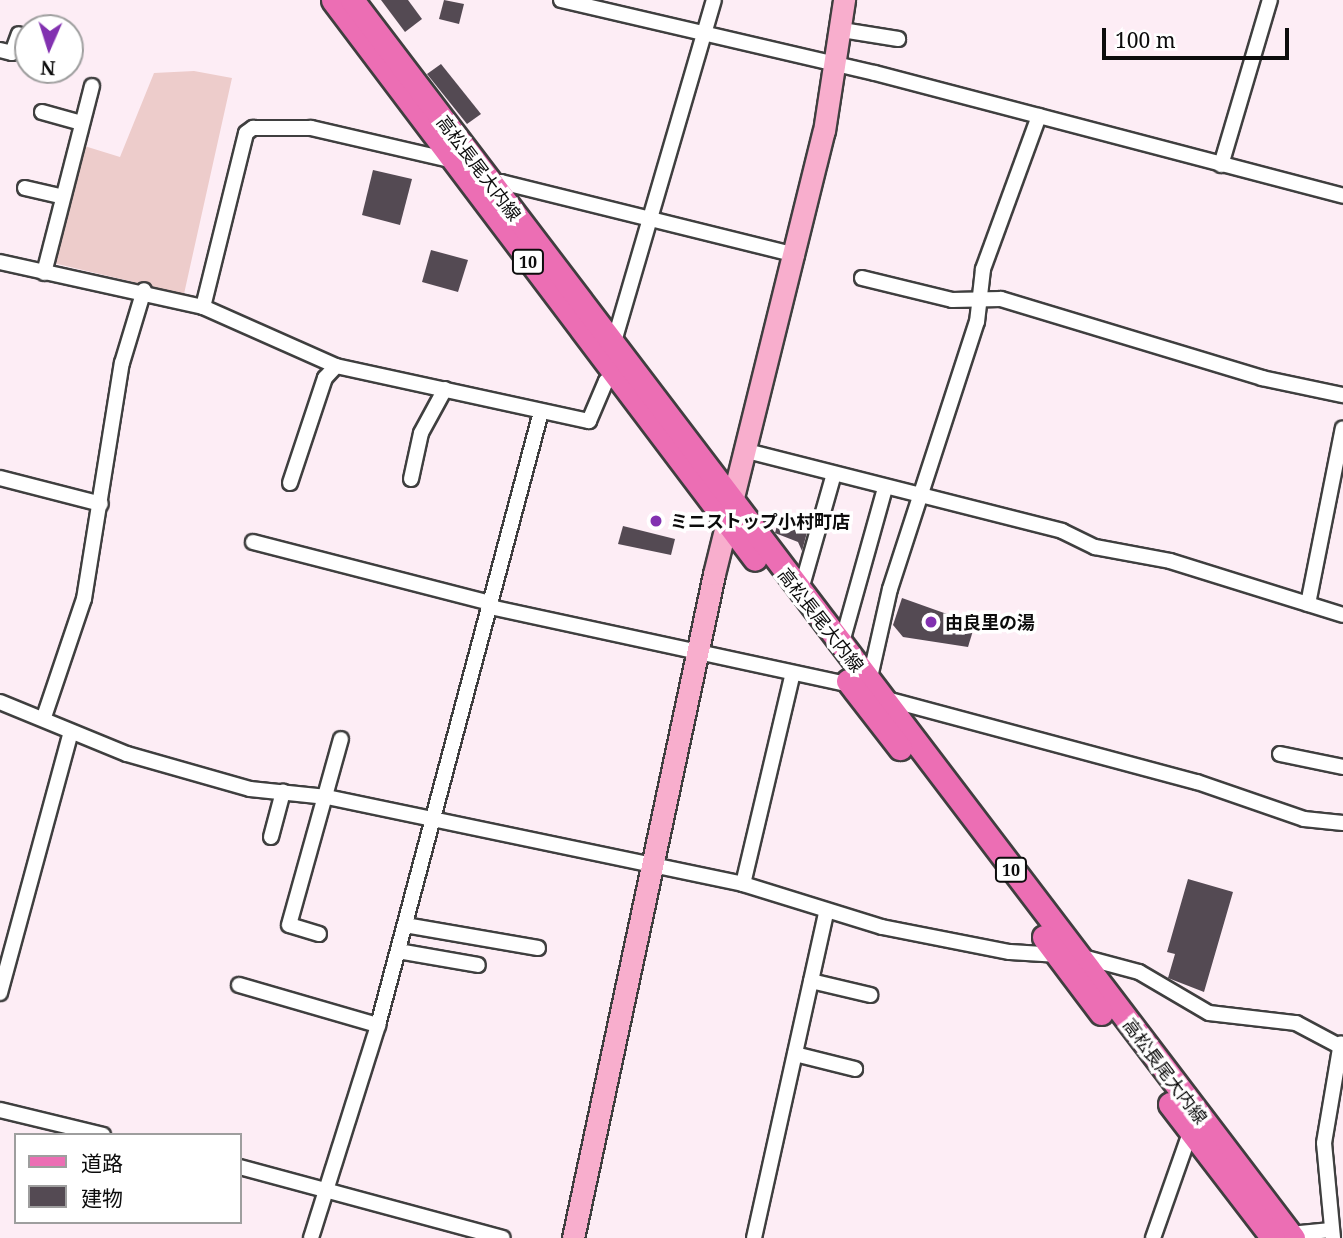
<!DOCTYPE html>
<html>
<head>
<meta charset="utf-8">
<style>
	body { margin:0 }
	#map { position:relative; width:1343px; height:1238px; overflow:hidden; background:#fdedf5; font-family:"Noto Serif","Noto Sans JP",serif }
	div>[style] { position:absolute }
	.pitch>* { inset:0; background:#edcccb }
	.building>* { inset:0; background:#544a53 }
	.roads { filter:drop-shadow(2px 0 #3f3f3f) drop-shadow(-2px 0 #3f3f3f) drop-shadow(0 2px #3f3f3f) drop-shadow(0 -2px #3f3f3f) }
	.street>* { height:14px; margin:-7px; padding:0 7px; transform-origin:7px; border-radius:7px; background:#fff }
	.secondary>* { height:21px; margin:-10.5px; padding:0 10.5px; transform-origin:10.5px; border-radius:10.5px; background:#f8aecd }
	.primary>* { height:23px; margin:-11.5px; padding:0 11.5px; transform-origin:11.5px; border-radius:11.5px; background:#ec6eb4 }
	.dots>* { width:19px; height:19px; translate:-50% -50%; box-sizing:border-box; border:4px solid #fff; border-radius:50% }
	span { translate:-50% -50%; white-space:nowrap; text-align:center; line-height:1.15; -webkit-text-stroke:7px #fff; paint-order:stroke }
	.shield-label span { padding:2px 5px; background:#fff; border:2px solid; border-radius:5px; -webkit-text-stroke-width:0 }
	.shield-label { font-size:16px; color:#0c0c0c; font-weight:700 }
	.street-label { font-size:18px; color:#0c0c0c }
	.poi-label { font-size:18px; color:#0c0c0c; font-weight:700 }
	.left { translate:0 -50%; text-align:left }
	.legend { position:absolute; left:14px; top:1133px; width:228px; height:91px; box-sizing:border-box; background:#fff; border:2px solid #9e9e9e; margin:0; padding:9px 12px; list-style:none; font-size:21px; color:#0c0c0c }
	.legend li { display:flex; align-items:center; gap:14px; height:35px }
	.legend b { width:35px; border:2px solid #9e9e9e }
	.north { position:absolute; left:14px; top:14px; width:70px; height:70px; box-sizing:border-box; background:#fff; border:2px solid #9e9e9e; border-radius:50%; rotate:183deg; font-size:19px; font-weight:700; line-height:28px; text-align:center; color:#0c0c0c }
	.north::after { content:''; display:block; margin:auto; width:24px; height:32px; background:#8231b0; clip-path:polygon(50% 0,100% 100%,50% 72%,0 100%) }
	.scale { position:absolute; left:1102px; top:28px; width:187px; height:32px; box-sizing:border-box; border:4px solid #0c0c0c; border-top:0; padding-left:9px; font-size:21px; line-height:24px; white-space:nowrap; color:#0c0c0c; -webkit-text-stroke:5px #fff; paint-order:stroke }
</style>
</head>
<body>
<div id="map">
	<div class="pitch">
		<div style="clip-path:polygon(194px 71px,232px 78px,184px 294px,49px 262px,78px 144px,120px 157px,154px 73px)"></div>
	</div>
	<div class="building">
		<div style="clip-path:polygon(381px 0,408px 0,422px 19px,405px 32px)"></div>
		<div style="clip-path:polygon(444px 0,464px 4px,459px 24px,439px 19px)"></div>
		<div style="clip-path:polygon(441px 64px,481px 114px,467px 124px,427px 74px)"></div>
		<div style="clip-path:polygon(373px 170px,412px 179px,400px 225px,362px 215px)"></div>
		<div style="clip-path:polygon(431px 250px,468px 260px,458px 292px,422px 282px)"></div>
		<div style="clip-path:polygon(779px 518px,809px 525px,802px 551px,798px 542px,775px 533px)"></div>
		<div style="clip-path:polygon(623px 526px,675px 539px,671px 555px,618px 544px)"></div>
		<div style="clip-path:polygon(902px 598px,975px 624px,968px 647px,903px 637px,893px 625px)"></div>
		<div style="clip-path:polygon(1188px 879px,1233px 892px,1204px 992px,1168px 978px,1175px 954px,1167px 952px)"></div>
	</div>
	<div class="roads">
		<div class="street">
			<div style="left:561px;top:0;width:322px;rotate:13.1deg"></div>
			<div style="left:875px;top:73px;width:484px;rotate:14.7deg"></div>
			<div style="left:842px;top:30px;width:57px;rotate:9.1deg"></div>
			<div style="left:0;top:50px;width:12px;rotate:14deg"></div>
			<div style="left:12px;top:53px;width:20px;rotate:-70deg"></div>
			<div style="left:42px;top:112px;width:41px;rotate:15.4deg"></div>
			<div style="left:1221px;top:165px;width:172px;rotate:-73.5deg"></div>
			<div style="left:492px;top:186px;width:10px;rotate:-24deg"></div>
			<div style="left:501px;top:182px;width:305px;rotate:13.9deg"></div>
			<div style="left:25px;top:188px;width:39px;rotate:13deg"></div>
			<div style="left:0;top:262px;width:208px;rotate:12.5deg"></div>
			<div style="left:203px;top:307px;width:145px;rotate:23.9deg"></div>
			<div style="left:336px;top:366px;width:259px;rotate:12.3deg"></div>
			<div style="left:589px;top:421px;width:43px;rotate:-67deg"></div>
			<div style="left:606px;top:381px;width:19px;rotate:-43deg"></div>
			<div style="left:44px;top:273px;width:193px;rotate:-75.6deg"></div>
			<div style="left:862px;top:278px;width:93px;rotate:13.7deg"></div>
			<div style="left:952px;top:300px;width:49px;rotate:-1.2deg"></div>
			<div style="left:1001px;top:299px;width:273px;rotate:16.8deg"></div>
			<div style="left:1262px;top:378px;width:83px;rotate:11.9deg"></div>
			<div style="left:203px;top:307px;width:179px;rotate:-76.1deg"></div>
			<div style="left:246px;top:133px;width:9px;rotate:-36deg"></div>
			<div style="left:253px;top:128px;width:58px"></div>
			<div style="left:311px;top:128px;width:143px;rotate:13deg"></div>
			<div style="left:613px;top:345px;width:359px;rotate:-73.7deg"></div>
			<div style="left:743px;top:450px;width:329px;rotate:14.2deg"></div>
			<div style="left:1062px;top:531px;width:37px;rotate:26deg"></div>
			<div style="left:1095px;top:547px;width:76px;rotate:10.6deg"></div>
			<div style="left:1170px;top:561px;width:181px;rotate:17.3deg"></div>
			<div style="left:0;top:478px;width:104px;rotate:14.4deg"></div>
			<div style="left:411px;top:479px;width:47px;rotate:-77.7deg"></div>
			<div style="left:421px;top:433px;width:50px;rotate:-61.4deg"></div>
			<div style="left:290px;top:483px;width:111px;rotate:-71.6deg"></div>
			<div style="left:325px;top:378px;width:16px;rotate:-47deg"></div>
			<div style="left:253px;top:542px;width:246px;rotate:14.4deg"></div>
			<div style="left:800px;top:593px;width:124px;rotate:-74.1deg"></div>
			<div style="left:1308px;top:604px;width:179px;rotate:-78.8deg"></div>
			<div style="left:490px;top:607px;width:370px;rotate:12.2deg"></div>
			<div style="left:844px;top:635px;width:153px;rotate:-74.4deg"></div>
			<div style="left:869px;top:682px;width:95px;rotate:-77.3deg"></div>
			<div style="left:890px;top:589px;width:281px;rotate:-72deg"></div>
			<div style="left:977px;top:322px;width:53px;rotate:-83.5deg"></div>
			<div style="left:983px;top:269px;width:163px;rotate:-69.9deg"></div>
			<div style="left:883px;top:698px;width:325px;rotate:15deg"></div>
			<div style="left:1197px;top:782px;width:113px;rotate:19.1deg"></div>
			<div style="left:1304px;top:819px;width:39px;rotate:6deg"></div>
			<div style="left:0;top:702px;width:137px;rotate:22.3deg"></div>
			<div style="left:127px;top:754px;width:128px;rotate:15.9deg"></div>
			<div style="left:250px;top:789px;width:77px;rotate:5.9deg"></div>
			<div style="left:327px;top:797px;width:425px;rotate:11.8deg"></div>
			<div style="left:743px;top:884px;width:145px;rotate:17.2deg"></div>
			<div style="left:882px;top:927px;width:130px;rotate:11.1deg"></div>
			<div style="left:1010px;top:952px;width:49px;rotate:3.5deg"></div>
			<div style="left:44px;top:717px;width:125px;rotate:-71.3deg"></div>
			<div style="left:84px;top:599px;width:239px;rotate:-80.9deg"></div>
			<div style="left:122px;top:363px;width:76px;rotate:-73.2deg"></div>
			<div style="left:1280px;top:754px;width:64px;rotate:11.7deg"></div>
			<div style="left:271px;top:837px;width:47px;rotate:-75.1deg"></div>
			<div style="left:743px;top:884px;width:213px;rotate:-76.7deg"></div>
			<div style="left:405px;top:925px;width:135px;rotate:9.8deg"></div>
			<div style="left:319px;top:934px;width:31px;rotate:-163deg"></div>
			<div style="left:289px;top:925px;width:193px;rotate:-74.4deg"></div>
			<div style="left:398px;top:951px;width:81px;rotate:9.9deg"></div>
			<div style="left:1079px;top:956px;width:62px;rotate:14.9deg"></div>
			<div style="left:1139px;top:972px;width:81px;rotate:30.4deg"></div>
			<div style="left:1209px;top:1013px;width:88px;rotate:6.6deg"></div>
			<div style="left:1296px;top:1023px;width:53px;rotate:28deg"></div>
			<div style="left:811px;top:981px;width:61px;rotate:13.3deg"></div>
			<div style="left:239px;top:985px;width:145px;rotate:16.1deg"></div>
			<div style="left:0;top:993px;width:270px;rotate:-74.8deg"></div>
			<div style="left:795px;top:1054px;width:62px;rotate:14deg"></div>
			<div style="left:0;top:1110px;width:106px;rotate:13.6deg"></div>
			<div style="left:240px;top:1167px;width:272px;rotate:15.1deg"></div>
			<div style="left:1290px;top:1234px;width:41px;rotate:-5.6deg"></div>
			<div style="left:311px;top:1238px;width:223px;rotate:-72.5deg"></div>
			<div style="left:378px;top:1025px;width:634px;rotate:-75.11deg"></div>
			<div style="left:754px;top:1238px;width:334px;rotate:-77.5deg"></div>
			<div style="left:1153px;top:1238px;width:118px;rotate:-70.6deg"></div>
			<div style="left:1333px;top:1238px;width:95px;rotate:-95.4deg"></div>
			<div style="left:1324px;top:1143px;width:101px;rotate:-80.4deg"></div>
		</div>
		<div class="secondary">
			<div style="left:573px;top:1238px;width:679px;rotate:-78.01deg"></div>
			<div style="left:714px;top:574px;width:456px;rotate:-76.1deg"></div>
			<div style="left:824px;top:131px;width:133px;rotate:-81.3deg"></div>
		</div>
		<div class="primary">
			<div style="left:333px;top:0;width:700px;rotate:52.95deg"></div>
			<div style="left:352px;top:0;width:1555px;rotate:52.76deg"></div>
			<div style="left:848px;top:681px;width:85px;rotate:52.2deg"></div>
			<div style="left:1044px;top:937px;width:95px;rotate:53.1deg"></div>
			<div style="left:1170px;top:1104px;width:169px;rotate:52.5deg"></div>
		</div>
	</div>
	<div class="dots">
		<div style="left:656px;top:521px;background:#8231b0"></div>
		<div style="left:931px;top:622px;background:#8231b0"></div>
	</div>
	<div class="shield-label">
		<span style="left:528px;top:262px">10</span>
		<span style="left:1011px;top:870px">10</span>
	</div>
	<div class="street-label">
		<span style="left:479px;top:168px;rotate:53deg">高松長尾大内線</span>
		<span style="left:821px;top:620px;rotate:52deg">高松長尾大内線</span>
		<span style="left:1165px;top:1071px;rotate:53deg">高松長尾大内線</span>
	</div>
	<div class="poi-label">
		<span class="left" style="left:670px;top:521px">ミニストップ小村町店</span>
		<span class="left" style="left:945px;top:622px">由良里の湯</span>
	</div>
	<ul class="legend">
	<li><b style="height:9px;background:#ec6eb4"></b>道路</li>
	<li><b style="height:19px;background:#544a53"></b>建物</li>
	</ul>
	<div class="north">N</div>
	<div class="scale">100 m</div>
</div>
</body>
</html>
